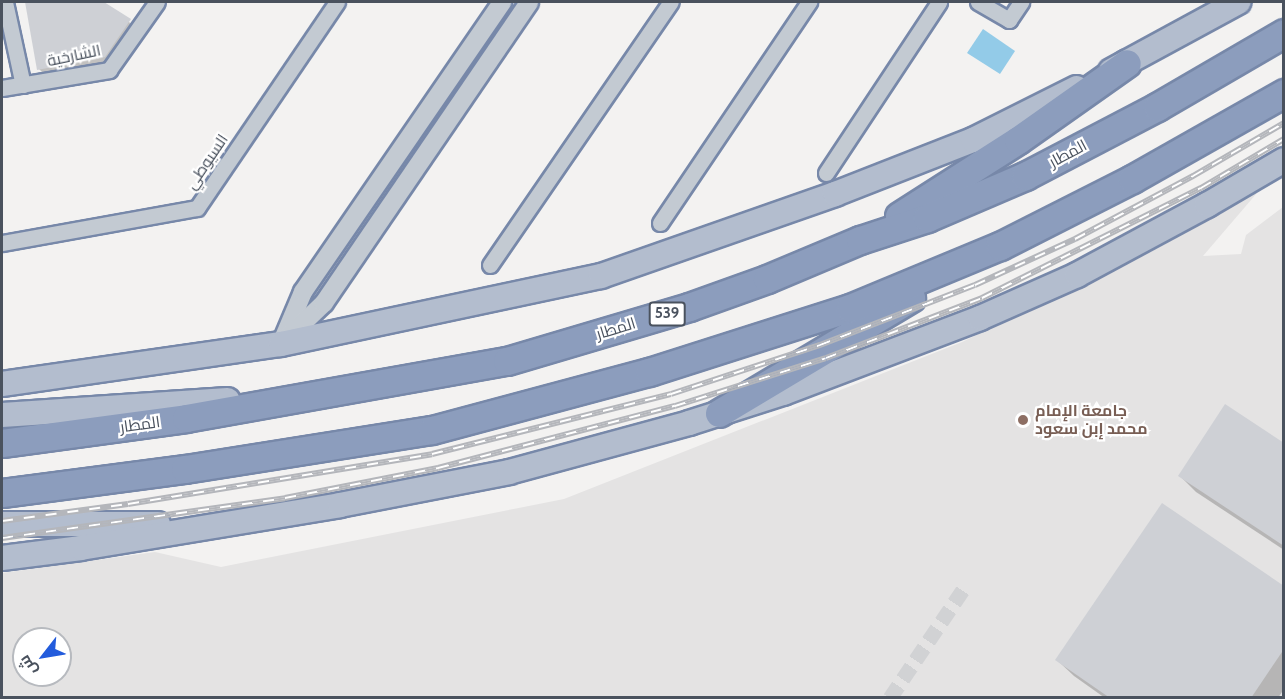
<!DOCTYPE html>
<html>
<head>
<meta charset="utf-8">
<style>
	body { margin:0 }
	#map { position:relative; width:1285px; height:699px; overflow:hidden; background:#f3f2f1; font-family:Cabin,Cairo,sans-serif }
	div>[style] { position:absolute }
	.education>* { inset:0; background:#e4e3e3 }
	.water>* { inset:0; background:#93cbe8 }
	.shadow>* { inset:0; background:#0003 }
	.building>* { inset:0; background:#ced0d5 }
	.minor-tunnel>* { height:15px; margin-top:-7.5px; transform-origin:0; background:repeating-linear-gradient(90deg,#d1d2d4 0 15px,transparent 0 23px) }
	.roads { filter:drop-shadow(2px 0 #7788a9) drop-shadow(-2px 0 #7788a9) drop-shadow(0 2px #7788a9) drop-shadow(0 -2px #7788a9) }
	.minor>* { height:15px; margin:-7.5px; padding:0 7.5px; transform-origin:7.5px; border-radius:7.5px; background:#c3cad2 }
	.tertiary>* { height:18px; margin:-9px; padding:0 9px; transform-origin:9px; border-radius:9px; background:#c3cad2 }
	.primary>* { height:24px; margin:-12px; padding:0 12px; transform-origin:12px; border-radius:12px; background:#b3bdce }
	.motorway>* { height:27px; margin:-13.5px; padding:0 13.5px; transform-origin:13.5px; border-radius:13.5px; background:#8c9dbd }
	.rail>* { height:6px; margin-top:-3px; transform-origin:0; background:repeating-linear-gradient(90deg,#fff 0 11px,#b4b6bb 0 22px); box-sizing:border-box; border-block:2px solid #b4b6bb }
	.dots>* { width:16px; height:16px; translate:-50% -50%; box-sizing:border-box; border:3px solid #fff; border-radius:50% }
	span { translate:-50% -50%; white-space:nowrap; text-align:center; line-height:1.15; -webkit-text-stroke:4.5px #fff; paint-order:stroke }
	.shield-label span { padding:2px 4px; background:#fff; border:2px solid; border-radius:4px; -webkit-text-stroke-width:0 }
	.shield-label { font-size:15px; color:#4a525e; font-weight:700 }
	.street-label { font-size:16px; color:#4a525e }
	.education-label { font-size:16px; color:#785e54; font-weight:700 }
	.left { translate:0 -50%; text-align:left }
	.frame { position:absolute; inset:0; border:3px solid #4a525e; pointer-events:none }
	.north { position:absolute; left:12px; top:627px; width:60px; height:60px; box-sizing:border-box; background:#fff; border:2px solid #b7babf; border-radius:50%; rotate:239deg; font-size:16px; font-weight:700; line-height:24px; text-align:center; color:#4a525e }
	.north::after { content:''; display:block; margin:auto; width:21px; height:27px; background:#235cdc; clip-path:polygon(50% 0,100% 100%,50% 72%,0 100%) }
</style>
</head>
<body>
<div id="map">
	<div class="education">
		<div style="clip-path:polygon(evenodd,1263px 186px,1203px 256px,1241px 254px,1246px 235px,1283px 207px,1283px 697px,2px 697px,2px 573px,155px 552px,221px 567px,564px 499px,962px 342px,1158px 248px,1263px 186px,24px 639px,60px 639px,60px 675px,24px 675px,24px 639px)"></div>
	</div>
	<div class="water">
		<div style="clip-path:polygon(983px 29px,1015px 51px,1000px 74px,967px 53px)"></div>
	</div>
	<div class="shadow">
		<div style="clip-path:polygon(26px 2px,102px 2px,141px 31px,116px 68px,50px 80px,39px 69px)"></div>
		<div style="clip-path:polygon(1284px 445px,1284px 550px,1196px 492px,1180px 476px)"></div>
		<div style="clip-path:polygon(1284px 588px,1284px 689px,1278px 698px,1105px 698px,1074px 676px,1057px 660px)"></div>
	</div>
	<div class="building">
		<div style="clip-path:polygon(25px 2px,104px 2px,131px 19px,105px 57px,37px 70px)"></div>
		<div style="clip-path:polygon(1225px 404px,1284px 443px,1284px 546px,1178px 476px)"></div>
		<div style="clip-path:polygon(1162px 503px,1284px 586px,1284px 649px,1251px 698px,1110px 698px,1055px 660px)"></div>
	</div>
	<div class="minor-tunnel">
		<div style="left:890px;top:698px;width:134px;rotate:-56deg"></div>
	</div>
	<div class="roads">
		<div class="minor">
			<div style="left:5px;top:2px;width:85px;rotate:77.8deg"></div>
			<div style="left:978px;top:2px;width:36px;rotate:30deg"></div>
			<div style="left:1009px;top:20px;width:22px;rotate:-56deg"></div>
			<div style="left:2px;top:88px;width:109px;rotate:-9.5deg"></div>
			<div style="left:109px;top:70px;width:83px;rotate:-54.8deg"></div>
			<div style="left:826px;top:173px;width:205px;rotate:-56.5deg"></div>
			<div style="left:660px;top:223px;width:267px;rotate:-56deg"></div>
			<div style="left:2px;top:243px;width:198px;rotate:-10.2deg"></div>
			<div style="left:197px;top:208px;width:249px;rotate:-55.8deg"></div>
			<div style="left:490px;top:265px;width:319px;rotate:-55.5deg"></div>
		</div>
		<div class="tertiary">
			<div style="left:284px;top:337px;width:49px;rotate:-67.1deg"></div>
			<div style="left:303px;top:292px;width:352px;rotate:-55.5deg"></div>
			<div style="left:281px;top:344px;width:59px;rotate:-43.6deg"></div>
			<div style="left:324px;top:303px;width:364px;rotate:-55.7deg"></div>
		</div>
		<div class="primary">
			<div style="left:1111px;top:71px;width:145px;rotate:-28.5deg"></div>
			<div style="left:2px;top:384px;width:282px;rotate:-8.2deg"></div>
			<div style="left:281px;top:344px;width:327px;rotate:-12deg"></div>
			<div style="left:601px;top:276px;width:248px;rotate:-19.3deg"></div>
			<div style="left:835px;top:194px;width:148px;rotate:-21.4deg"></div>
			<div style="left:973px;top:140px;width:116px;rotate:-26.6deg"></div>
			<div style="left:2px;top:415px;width:226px;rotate:-3.8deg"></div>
			<div style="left:2px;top:524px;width:156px"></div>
			<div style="left:2px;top:558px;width:80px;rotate:-7.2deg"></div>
			<div style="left:81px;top:548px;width:263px;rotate:-9.4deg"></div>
			<div style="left:340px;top:505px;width:172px;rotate:-11deg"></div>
			<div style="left:509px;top:472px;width:187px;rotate:-15.2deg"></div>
			<div style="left:689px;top:423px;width:99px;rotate:-17.7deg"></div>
			<div style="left:783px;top:393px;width:211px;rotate:-20.8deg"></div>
			<div style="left:980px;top:318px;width:106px;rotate:-23.9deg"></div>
			<div style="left:1077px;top:275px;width:148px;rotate:-28.3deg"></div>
			<div style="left:1207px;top:205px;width:89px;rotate:-30.3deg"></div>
		</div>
		<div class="motorway">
			<div style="left:899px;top:216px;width:141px;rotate:-32.6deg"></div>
			<div style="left:1018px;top:140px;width:133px;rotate:-35.2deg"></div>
			<div style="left:719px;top:413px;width:224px;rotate:-30.9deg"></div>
			<div style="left:2px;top:443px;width:186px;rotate:-7.7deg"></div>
			<div style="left:186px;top:418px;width:326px;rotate:-10.1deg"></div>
			<div style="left:507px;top:361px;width:190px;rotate:-16.5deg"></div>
			<div style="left:689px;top:307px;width:83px;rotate:-19.7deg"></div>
			<div style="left:767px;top:279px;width:101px;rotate:-22.8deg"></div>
			<div style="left:860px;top:240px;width:71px;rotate:-18.2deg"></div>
			<div style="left:927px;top:218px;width:107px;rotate:-23.2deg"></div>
			<div style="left:1025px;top:176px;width:149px;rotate:-27.6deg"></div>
			<div style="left:1157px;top:107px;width:147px;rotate:-30.2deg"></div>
			<div style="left:2px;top:493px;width:185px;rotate:-7.5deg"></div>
			<div style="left:185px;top:469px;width:250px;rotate:-9deg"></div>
			<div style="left:432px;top:430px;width:225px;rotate:-15deg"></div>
			<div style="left:649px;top:372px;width:211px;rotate:-17.7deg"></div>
			<div style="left:850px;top:308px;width:162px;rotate:-22.5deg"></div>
			<div style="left:1000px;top:246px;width:148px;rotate:-26.9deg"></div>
			<div style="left:1132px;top:179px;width:175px;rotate:-29.5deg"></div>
		</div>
	</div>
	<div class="rail">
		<div style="left:2px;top:521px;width:127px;rotate:-7.7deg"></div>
		<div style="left:128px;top:504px;width:308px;rotate:-9.3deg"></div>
		<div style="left:432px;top:454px;width:246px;rotate:-14.1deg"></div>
		<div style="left:671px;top:394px;width:157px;rotate:-18.2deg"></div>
		<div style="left:820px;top:345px;width:166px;rotate:-21.2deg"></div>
		<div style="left:975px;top:285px;width:110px;rotate:-24.7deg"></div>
		<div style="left:1075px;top:239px;width:134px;rotate:-28.1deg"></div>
		<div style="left:1193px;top:176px;width:105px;rotate:-30.2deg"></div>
		<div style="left:2px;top:538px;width:286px;rotate:-8deg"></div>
		<div style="left:285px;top:498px;width:156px;rotate:-11.1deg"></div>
		<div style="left:438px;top:468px;width:245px;rotate:-14.7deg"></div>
		<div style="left:675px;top:406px;width:158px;rotate:-17.6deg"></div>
		<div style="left:826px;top:358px;width:167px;rotate:-21deg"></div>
		<div style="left:982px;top:298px;width:245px;rotate:-26.7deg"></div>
		<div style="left:1201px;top:188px;width:96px;rotate:-30.6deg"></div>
	</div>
	<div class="dots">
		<div style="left:1023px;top:420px;background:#8d6e63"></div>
	</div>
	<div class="shield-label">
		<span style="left:667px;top:314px">539</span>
	</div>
	<div class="street-label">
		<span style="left:74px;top:56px;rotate:-12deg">الشارخية</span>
		<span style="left:1068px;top:154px;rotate:-28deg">المطار</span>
		<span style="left:207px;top:162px;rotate:-56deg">السيوطي</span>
		<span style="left:616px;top:329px;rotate:-17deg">المطار</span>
		<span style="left:140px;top:425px;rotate:-8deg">المطار</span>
	</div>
	<div class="education-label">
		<span class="left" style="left:1035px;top:420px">جامعة الإمام<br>محمد إبن سعود</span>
	</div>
	<div class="frame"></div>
	<div class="north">ش</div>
</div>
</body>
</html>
